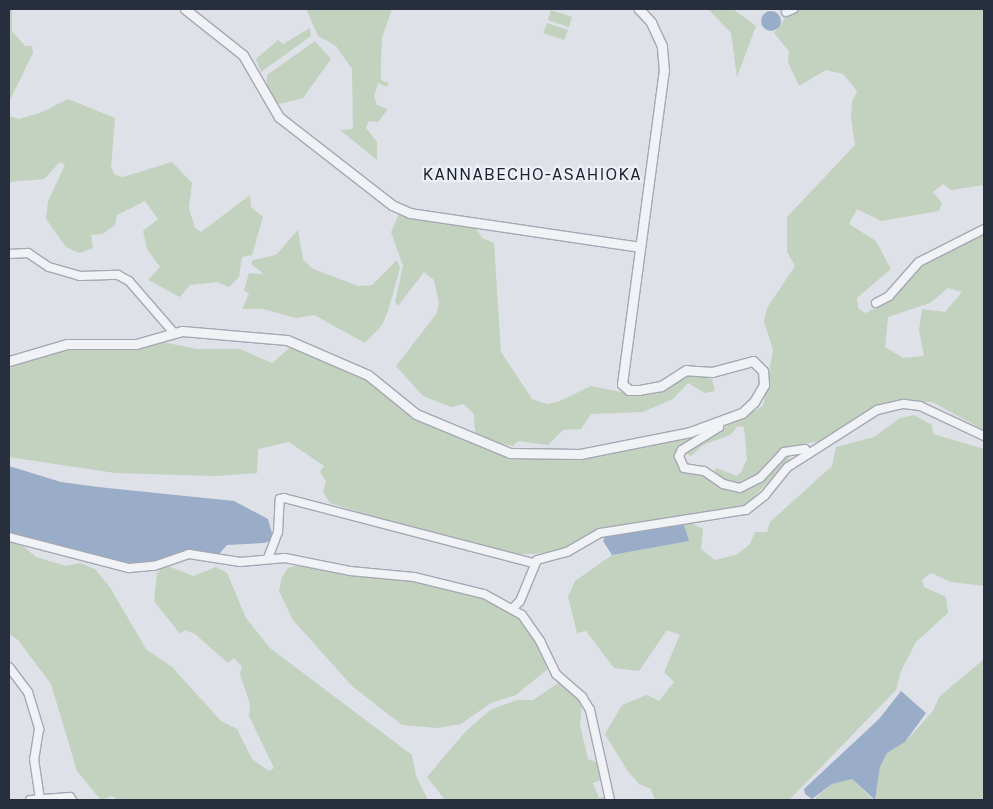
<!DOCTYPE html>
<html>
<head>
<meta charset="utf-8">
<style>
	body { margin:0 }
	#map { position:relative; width:993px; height:809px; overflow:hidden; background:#dee1e8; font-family:Karla,sans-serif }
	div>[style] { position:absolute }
	.green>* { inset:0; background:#c3d1bf }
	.water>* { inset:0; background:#99adc8 }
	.round { border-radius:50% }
	.roads { filter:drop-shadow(1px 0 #a3a8b2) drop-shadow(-1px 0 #a3a8b2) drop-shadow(0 1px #a3a8b2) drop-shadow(0 -1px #a3a8b2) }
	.minor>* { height:8px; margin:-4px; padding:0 4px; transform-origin:4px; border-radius:4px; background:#f1f2f6 }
	.tertiary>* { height:9px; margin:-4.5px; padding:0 4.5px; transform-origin:4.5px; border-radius:4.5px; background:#f1f2f6 }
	span { translate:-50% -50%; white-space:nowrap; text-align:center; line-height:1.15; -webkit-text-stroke:4.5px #edf0f5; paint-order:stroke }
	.quarter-label { font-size:18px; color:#1a202f; letter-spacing:1px }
	.frame { position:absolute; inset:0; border:10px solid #272f3e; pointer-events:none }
</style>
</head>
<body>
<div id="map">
	<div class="green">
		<div style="clip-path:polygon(9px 9px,12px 9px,12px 31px,25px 46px,32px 46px,33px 53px,9px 102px)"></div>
		<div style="clip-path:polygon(306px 9px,392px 9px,382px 38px,381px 62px,381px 80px,389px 83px,387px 87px,378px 83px,374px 96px,377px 105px,388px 109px,378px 122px,369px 121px,366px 128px,377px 142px,377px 160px,340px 130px,353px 129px,352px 69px,336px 46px,318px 36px)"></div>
		<div style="clip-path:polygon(708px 9px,733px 9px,756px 26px,737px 77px,731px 33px)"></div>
		<div style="clip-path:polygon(evenodd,792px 9px,984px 9px,984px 185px,951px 190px,943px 184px,933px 192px,942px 203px,939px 211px,881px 221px,857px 209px,849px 224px,876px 241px,891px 269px,857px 298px,858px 308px,865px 313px,889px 302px,918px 263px,984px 232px,984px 430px,932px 402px,883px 403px,826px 440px,782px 448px,759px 474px,734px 484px,713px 473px,716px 468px,737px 476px,741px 472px,747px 459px,744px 427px,738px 426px,730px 435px,703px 445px,691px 456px,686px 453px,698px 442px,763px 406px,773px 350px,764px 322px,767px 308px,795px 266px,787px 252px,787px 217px,855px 145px,851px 118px,852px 101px,857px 92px,853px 86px,843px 74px,826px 70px,799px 86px,788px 62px,789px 51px,774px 33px,792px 9px,948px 288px,962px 292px,945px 312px,922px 309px,919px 330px,924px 356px,903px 358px,885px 347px,888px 317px,930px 303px,948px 288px)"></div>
		<div style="clip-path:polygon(551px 10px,572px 17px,569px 27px,548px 20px)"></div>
		<div style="clip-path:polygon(547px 23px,568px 30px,564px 40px,543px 33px)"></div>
		<div style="clip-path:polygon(310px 28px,311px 36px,261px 72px,256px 59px,278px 40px,283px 44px)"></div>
		<div style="clip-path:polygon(315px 41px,331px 59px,303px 98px,279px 104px,267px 92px,267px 75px)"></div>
		<div style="clip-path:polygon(68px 99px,115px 118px,111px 168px,115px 175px,123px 177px,172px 162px,192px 183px,189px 208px,195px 228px,201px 232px,250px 195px,251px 207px,263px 217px,252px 255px,242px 257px,239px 277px,229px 287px,217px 282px,190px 285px,180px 297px,148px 280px,160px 267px,147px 249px,143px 231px,158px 219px,145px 201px,117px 215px,115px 225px,102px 234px,91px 235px,93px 248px,79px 253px,66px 247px,46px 219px,48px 201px,65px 165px,60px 162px,44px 179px,9px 182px,9px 116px,19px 119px,42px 112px)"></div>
		<div style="clip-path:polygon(399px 214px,476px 228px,482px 238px,494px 243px,501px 352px,532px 399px,547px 404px,560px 401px,591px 386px,641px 396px,658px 393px,673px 378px,690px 372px,712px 379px,715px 391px,705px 393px,688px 383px,673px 399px,643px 412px,591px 414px,581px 429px,563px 430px,548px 445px,518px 441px,513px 446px,494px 442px,475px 432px,474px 414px,464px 404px,451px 407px,423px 396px,396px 366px,437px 313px,439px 303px,434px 280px,424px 272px,398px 306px,395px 302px,403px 266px,391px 232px)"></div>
		<div style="clip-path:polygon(298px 230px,303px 259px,313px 269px,358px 286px,372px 285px,397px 260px,400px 268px,388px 311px,382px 325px,365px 343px,314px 315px,296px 318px,263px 309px,242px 309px,249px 294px,244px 290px,249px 273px,264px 274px,251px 264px,253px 260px,276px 255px)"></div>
		<div style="clip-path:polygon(162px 342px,197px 349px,240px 349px,272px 363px,292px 346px,367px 376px,415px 414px,497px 450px,544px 457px,688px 435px,692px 438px,676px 455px,679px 465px,712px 479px,745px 487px,763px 481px,782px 457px,787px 455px,790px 460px,743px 508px,718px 515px,676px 516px,601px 529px,564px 550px,533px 554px,515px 554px,413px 529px,330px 503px,323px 492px,326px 481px,320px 472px,324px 466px,289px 442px,258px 449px,257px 473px,216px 476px,115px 473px,9px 457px,9px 364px,70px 347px)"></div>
		<div style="clip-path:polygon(914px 415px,932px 425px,933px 434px,984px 449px,984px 586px,951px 582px,931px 573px,922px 580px,924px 587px,946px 597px,948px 613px,916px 642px,901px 671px,896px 690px,789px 800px,655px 800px,651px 789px,639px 784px,627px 770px,605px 734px,622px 705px,647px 695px,659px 701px,674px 682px,664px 672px,680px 635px,667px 630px,639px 671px,614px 668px,586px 631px,577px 633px,568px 597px,575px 581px,612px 555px,688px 541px,684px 525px,691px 523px,703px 529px,701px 549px,715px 560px,738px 554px,750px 544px,755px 532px,767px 532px,770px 522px,832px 466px,836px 447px,874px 437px,900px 418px)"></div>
		<div style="clip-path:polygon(9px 540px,17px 541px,36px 557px,66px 566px,80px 563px,95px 569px,111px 589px,146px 649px,172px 667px,221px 721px,237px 729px,252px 759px,269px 771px,274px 768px,249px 716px,250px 704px,240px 674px,242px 667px,234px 658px,228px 663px,195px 634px,185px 630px,180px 634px,154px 601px,157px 573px,162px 568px,168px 566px,193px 576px,216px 567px,227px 573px,246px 618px,270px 648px,412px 755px,416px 776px,428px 800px,117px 800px,112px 796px,101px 800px,77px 771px,51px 684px,18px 640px,9px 634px)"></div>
		<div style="clip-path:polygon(295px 566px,415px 580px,468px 591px,516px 616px,536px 641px,549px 668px,516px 695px,491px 703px,461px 724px,437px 728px,402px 725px,352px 686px,293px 620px,279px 591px,282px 577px,288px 568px)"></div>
		<div style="clip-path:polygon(984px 659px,984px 800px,875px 800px,880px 767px,887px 753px,905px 742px,933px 711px,939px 697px)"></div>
		<div style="clip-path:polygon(558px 683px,582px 702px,580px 725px,588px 759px,596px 762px,603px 779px,593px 783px,599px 798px,605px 796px,606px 800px,445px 800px,427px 777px,465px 732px,490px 710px,517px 700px,533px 700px)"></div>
		<div style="clip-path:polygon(852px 779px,873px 800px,813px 800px,832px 784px)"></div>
	</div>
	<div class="water">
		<div class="round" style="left:761px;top:11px;width:20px;height:20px"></div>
		<div style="clip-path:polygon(9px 466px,61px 482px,98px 487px,234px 501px,268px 519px,272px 533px,270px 541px,264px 543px,227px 545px,217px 556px,191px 551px,155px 563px,132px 565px,9px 534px)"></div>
		<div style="clip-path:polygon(684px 525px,689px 541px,612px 555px,603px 541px,605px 537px,620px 533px)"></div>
		<div style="clip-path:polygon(901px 691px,926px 713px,905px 742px,887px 753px,880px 767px,875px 800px,852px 779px,832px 784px,812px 799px,805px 794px,804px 789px,879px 719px)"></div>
	</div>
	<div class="roads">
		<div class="minor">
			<div style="left:786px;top:12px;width:8px;rotate:-23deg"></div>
			<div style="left:9px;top:254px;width:19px;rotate:-3deg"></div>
			<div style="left:28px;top:253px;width:25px;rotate:34deg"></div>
			<div style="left:49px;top:267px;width:32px;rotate:16deg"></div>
			<div style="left:80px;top:276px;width:38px;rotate:-2deg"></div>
			<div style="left:118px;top:275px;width:13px;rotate:29deg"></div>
			<div style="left:129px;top:281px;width:69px;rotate:49.1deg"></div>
			<div style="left:876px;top:303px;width:15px;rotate:-28deg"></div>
			<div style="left:889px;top:296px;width:45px;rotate:-48.6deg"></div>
			<div style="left:919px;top:262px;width:73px;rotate:-26.9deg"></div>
			<div style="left:719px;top:422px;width:5px;rotate:90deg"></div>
			<div style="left:719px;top:427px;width:44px;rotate:148.1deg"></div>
			<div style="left:682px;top:450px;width:7px;rotate:117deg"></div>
			<div style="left:679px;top:456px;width:13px;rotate:67deg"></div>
			<div style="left:684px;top:468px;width:20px;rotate:9deg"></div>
			<div style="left:704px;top:471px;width:23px;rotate:34deg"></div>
			<div style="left:723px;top:484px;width:17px;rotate:13deg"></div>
			<div style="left:740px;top:488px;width:22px;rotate:-27deg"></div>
			<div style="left:760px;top:478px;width:35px;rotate:-47deg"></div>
			<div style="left:784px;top:452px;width:21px;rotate:-8deg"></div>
			<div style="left:805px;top:449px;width:6px;rotate:51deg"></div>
			<div style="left:9px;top:537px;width:124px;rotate:14.5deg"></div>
			<div style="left:129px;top:568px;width:25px;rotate:-5deg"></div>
			<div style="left:154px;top:566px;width:37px;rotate:-19deg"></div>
			<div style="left:189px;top:554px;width:52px;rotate:8.9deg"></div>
			<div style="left:240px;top:562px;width:45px;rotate:-5.1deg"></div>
			<div style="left:285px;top:558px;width:66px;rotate:11.3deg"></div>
			<div style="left:350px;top:571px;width:64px;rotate:5.4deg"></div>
			<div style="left:414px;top:577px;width:72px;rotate:13.7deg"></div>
			<div style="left:484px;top:594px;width:43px;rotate:28.9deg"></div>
			<div style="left:522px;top:615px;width:32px;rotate:55deg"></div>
			<div style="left:540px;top:641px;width:37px;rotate:64deg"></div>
			<div style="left:556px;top:674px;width:35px;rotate:41deg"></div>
			<div style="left:582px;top:697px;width:15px;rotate:58deg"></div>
			<div style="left:590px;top:710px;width:92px;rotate:77.5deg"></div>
			<div style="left:268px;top:558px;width:28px;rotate:-69deg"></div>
			<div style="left:278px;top:532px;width:33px;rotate:-87deg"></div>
			<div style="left:280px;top:499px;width:4px;rotate:-14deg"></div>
			<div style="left:284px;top:498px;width:257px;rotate:14.6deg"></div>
			<div style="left:514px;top:607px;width:8px;rotate:-45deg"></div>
			<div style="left:520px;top:601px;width:44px;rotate:-67.5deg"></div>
			<div style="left:537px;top:560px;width:31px;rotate:-15deg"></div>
			<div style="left:567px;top:552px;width:38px;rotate:-30deg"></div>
			<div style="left:600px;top:533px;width:148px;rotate:-9deg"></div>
			<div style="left:746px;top:510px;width:24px;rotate:-38deg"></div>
			<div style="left:765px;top:495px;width:36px;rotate:-51deg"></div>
			<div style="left:788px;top:467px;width:106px;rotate:-32.6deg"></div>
			<div style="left:877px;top:410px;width:28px;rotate:-13deg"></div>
			<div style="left:904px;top:404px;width:16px;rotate:7deg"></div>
			<div style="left:920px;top:406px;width:71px;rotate:25.1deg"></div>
			<div style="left:9px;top:667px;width:31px;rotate:53deg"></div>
			<div style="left:28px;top:692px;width:39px;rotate:73deg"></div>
			<div style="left:39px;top:729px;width:30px;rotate:99deg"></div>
			<div style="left:34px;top:759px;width:40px;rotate:81.5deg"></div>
			<div style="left:30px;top:800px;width:40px;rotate:-4.3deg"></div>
			<div style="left:70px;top:797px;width:4px;rotate:56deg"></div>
		</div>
		<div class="tertiary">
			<div style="left:185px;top:9px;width:74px;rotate:38.4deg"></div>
			<div style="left:243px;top:55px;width:72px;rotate:59.9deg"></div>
			<div style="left:279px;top:117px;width:143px;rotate:37.9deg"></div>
			<div style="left:392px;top:205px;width:20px;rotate:24deg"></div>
			<div style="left:410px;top:213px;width:232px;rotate:8.4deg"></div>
			<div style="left:9px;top:361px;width:60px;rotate:-16.3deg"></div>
			<div style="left:67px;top:344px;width:69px"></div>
			<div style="left:136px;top:344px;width:48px;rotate:-15.8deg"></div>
			<div style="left:182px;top:331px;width:105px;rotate:4.9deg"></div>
			<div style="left:287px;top:340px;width:88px;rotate:23.4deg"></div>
			<div style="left:368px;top:375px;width:62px;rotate:39.1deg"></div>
			<div style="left:416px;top:414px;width:102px;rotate:22.5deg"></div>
			<div style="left:510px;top:453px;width:70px;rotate:0.8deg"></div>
			<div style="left:580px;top:454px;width:112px;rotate:-11.3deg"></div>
			<div style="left:690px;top:432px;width:55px;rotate:-20.1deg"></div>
			<div style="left:742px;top:413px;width:16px;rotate:-43deg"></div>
			<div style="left:754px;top:402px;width:20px;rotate:-60deg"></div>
			<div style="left:764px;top:385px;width:14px;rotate:-94deg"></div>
			<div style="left:763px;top:371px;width:14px;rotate:-135deg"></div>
			<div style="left:753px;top:361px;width:42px;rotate:165deg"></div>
			<div style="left:712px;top:372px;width:26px;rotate:-176deg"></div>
			<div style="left:686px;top:370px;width:30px;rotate:147deg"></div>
			<div style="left:661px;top:386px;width:22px;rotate:170deg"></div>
			<div style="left:639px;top:390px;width:10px;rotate:180deg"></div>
			<div style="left:629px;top:390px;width:9px;rotate:-139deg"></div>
			<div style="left:622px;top:384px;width:316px;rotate:-82.4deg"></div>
			<div style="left:664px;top:71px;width:25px;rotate:-95deg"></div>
			<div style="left:662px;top:46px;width:26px;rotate:-115deg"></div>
			<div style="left:651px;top:22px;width:18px;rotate:-133deg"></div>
		</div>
	</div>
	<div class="quarter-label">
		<span style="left:532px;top:174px">KANNABECHO-ASAHIOKA</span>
	</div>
	<div class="frame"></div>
</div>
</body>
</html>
